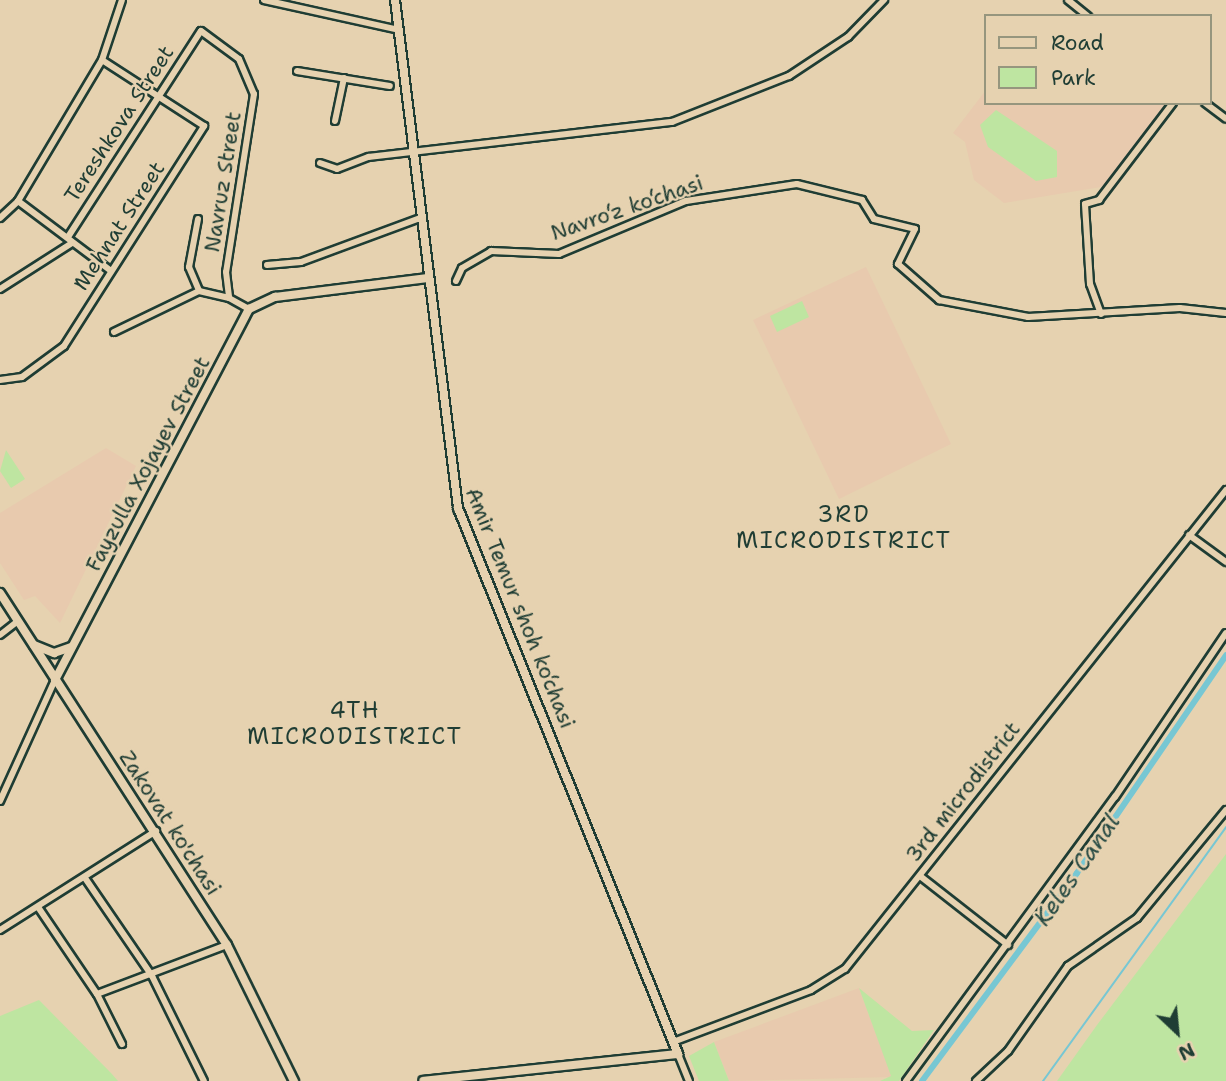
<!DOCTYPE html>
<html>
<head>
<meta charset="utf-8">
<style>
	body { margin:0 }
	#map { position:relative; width:1226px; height:1081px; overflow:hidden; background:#e6d2b0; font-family:"Shantell Sans",sans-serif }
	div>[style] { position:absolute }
	.built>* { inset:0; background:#e8caae }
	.green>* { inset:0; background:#bee5a1 }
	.stream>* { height:2px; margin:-1px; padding:0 1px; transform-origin:1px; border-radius:1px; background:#77c7d3 }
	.canal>* { height:6px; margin:-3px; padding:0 3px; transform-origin:3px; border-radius:3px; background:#77c7d3 }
	.roads { filter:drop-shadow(2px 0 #1f3d34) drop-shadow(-2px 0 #1f3d34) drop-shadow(0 2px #1f3d34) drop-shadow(0 -2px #1f3d34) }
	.minor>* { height:6px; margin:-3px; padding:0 3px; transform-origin:3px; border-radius:3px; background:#e6d2b0 }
	.major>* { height:8px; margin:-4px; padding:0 4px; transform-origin:4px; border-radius:4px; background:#e6d2b0 }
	span { translate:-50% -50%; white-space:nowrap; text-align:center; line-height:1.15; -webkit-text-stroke:5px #e6d2b0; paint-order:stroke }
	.street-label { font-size:21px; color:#1f3d34 }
	.neighbourhood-label { font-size:23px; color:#1f3d34; letter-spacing:2px }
	.water-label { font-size:23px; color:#284b44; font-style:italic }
	.legend { position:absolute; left:984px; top:14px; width:228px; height:91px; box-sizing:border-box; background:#e6d2b0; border:2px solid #96967e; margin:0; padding:9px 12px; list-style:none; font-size:21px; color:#1f3d34 }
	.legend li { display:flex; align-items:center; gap:14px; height:35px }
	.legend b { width:35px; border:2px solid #96967e }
	.north { position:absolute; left:1142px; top:997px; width:70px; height:70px; -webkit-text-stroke:5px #e6d2b0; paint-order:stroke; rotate:154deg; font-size:19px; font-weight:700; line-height:28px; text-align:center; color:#1f3d34 }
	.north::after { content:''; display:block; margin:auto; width:24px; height:32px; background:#1f3d34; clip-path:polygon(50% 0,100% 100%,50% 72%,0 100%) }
</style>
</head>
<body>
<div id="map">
	<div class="built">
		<div style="clip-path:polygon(986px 90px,986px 103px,1175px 103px,1113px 185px,1004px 203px,974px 180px,965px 142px,953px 133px)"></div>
		<div style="clip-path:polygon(866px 267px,951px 444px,839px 499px,753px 320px)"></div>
		<div style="clip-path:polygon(106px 448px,136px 466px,60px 623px,35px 596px,24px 600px,0 563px,0 513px)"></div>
		<div style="clip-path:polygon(859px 988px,892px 1077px,729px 1081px,714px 1042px)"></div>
	</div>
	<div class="green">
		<div style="clip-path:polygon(996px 110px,1057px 151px,1057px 177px,1036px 181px,988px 147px,980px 125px)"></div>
		<div style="clip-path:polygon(802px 301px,809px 317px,777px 332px,770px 316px)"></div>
		<div style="clip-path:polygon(6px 450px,25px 479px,11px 488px,0 471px)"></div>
		<div style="clip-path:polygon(1226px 854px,1226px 1081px,1057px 1081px,1097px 1025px)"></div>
		<div style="clip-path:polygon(859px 988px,912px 1031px,934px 1030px,899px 1081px,880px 1081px,891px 1076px)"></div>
		<div style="clip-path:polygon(39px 1000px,111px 1073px,118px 1081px,0 1081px,0 1016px)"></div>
		<div style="clip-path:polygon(714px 1042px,729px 1081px,699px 1081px,689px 1056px)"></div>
	</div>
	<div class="stream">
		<div style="left:1043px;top:1081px;width:313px;rotate:-54.2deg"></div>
	</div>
	<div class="canal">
		<div style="left:922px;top:1081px;width:259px;rotate:-53.3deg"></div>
		<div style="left:1077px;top:873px;width:264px;rotate:-55.6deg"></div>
	</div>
	<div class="roads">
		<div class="minor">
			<div style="left:264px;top:0;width:138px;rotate:12.5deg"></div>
			<div style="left:1068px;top:0;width:26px;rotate:39deg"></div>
			<div style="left:297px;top:71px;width:94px;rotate:9.2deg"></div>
			<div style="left:1205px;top:103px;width:26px;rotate:37deg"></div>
			<div style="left:335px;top:121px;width:44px;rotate:-78.2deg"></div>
			<div style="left:320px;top:163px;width:18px;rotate:19deg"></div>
			<div style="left:337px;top:169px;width:34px;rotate:-21deg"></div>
			<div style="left:369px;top:157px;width:305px;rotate:-6.6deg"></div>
			<div style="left:672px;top:122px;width:126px;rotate:-21.5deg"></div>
			<div style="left:789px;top:76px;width:71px;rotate:-33.5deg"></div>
			<div style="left:848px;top:37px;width:52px;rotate:-45.8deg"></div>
			<div style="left:18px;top:201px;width:115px;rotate:36.9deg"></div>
			<div style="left:0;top:218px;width:25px;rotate:-43deg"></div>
			<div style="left:18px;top:201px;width:164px;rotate:-59.2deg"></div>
			<div style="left:102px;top:60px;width:63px;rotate:-71.6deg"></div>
			<div style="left:198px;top:219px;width:49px;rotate:100.6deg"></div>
			<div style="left:189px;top:267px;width:26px;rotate:67deg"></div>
			<div style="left:199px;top:291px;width:31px;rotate:13deg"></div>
			<div style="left:68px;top:237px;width:245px;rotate:-57.2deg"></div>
			<div style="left:201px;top:31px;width:47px;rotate:36.4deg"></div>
			<div style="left:239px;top:59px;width:38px;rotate:67deg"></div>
			<div style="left:254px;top:94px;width:180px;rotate:98.9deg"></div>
			<div style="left:226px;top:272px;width:26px;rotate:83deg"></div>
			<div style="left:229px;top:298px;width:23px;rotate:29deg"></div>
			<div style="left:267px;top:265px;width:34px;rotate:-5deg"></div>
			<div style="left:301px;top:262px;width:127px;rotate:-20.3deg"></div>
			<div style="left:456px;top:281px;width:14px;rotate:-65deg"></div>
			<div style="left:462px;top:268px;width:34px;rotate:-30deg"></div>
			<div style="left:491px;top:251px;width:68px;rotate:2.5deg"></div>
			<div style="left:559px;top:254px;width:138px;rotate:-22.7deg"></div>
			<div style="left:686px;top:201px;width:112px;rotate:-8.7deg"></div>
			<div style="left:797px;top:184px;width:67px;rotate:13.8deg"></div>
			<div style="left:862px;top:200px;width:22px;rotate:58deg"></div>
			<div style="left:874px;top:219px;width:42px;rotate:13.7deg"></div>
			<div style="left:915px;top:229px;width:39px;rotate:116deg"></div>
			<div style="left:898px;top:264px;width:55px;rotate:41.3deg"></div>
			<div style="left:939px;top:300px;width:91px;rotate:10.8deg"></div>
			<div style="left:1028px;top:317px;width:152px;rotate:-3.4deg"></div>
			<div style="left:1180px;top:308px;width:46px;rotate:6.2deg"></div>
			<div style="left:0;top:289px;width:85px;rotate:-32.6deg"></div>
			<div style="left:1101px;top:314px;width:32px;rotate:-110deg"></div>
			<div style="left:1090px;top:284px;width:80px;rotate:-93.6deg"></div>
			<div style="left:1085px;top:204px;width:15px;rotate:-16deg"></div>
			<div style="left:1099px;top:200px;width:122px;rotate:-52.7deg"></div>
			<div style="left:114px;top:332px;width:94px;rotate:-25.8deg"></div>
			<div style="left:0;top:380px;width:22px;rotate:-8deg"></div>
			<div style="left:22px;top:377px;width:52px;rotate:-36.4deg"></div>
			<div style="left:64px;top:346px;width:261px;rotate:-57.5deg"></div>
			<div style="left:204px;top:126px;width:121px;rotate:-147.1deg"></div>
			<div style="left:1189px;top:535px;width:46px;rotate:36.1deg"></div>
			<div style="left:0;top:635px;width:23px;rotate:-38deg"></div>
			<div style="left:0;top:801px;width:133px;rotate:-65.6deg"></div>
			<div style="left:920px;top:876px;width:112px;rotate:38.1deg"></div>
			<div style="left:85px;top:878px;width:119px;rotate:55.6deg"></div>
			<div style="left:152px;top:976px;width:117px;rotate:63.7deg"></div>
			<div style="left:38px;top:907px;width:105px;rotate:55.9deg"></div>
			<div style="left:97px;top:994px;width:56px;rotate:63.4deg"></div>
			<div style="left:0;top:930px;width:185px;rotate:-32.4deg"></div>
			<div style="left:97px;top:994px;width:139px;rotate:-20.7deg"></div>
			<div style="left:673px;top:1042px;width:147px;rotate:-20.6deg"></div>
			<div style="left:811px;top:990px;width:40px;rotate:-32deg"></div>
			<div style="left:845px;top:969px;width:612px;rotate:-51.5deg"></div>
			<div style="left:678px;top:1054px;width:29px;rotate:68deg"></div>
			<div style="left:906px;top:1081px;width:353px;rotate:-53.7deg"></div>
			<div style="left:1115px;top:797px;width:198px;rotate:-55.9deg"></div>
			<div style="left:976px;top:1081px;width:44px;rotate:-43.2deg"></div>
			<div style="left:1008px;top:1051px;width:104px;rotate:-54.8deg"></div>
			<div style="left:1068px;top:966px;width:84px;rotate:-34.8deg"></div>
			<div style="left:1137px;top:918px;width:140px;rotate:-50.5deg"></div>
		</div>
		<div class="major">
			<div style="left:395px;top:0;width:512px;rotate:82.93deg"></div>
			<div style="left:458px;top:508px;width:589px;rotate:68.05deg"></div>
			<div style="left:678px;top:1054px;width:256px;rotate:174deg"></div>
			<div style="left:0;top:593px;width:419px;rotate:57.2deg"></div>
			<div style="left:227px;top:945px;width:152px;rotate:63.8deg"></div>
			<div style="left:34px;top:645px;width:22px;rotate:22deg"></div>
			<div style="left:54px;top:653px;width:18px;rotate:-19deg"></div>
			<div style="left:55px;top:680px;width:419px;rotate:-62.4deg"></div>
			<div style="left:249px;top:309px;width:29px;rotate:-25deg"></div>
			<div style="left:275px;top:297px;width:154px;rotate:-7.1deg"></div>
		</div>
	</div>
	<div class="street-label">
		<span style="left:119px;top:124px;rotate:-57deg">Tereshkova Street</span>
		<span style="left:223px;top:182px;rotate:-81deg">Navruz Street</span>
		<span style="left:627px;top:208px;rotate:-19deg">Navro‘z ko‘chasi</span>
		<span style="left:119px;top:226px;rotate:-57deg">Mehnat Street</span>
		<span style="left:148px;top:464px;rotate:-62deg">Fayzulla Xojayev Street</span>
		<span style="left:520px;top:608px;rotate:68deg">Amir Temur shoh ko‘chasi</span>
		<span style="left:963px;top:792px;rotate:-52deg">3rd microdistrict</span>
		<span style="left:170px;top:823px;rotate:57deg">Zakovat ko'chasi</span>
	</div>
	<div class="neighbourhood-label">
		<span style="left:844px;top:527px">3RD<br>MICRODISTRICT</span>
		<span style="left:355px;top:723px">4TH<br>MICRODISTRICT</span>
	</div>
	<div class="water-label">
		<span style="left:1077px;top:870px;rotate:-55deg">Keles Canal</span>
	</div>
	<ul class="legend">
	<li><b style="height:9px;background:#e6d2b0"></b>Road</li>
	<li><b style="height:19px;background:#bee5a1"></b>Park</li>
	</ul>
	<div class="north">N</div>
</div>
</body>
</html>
